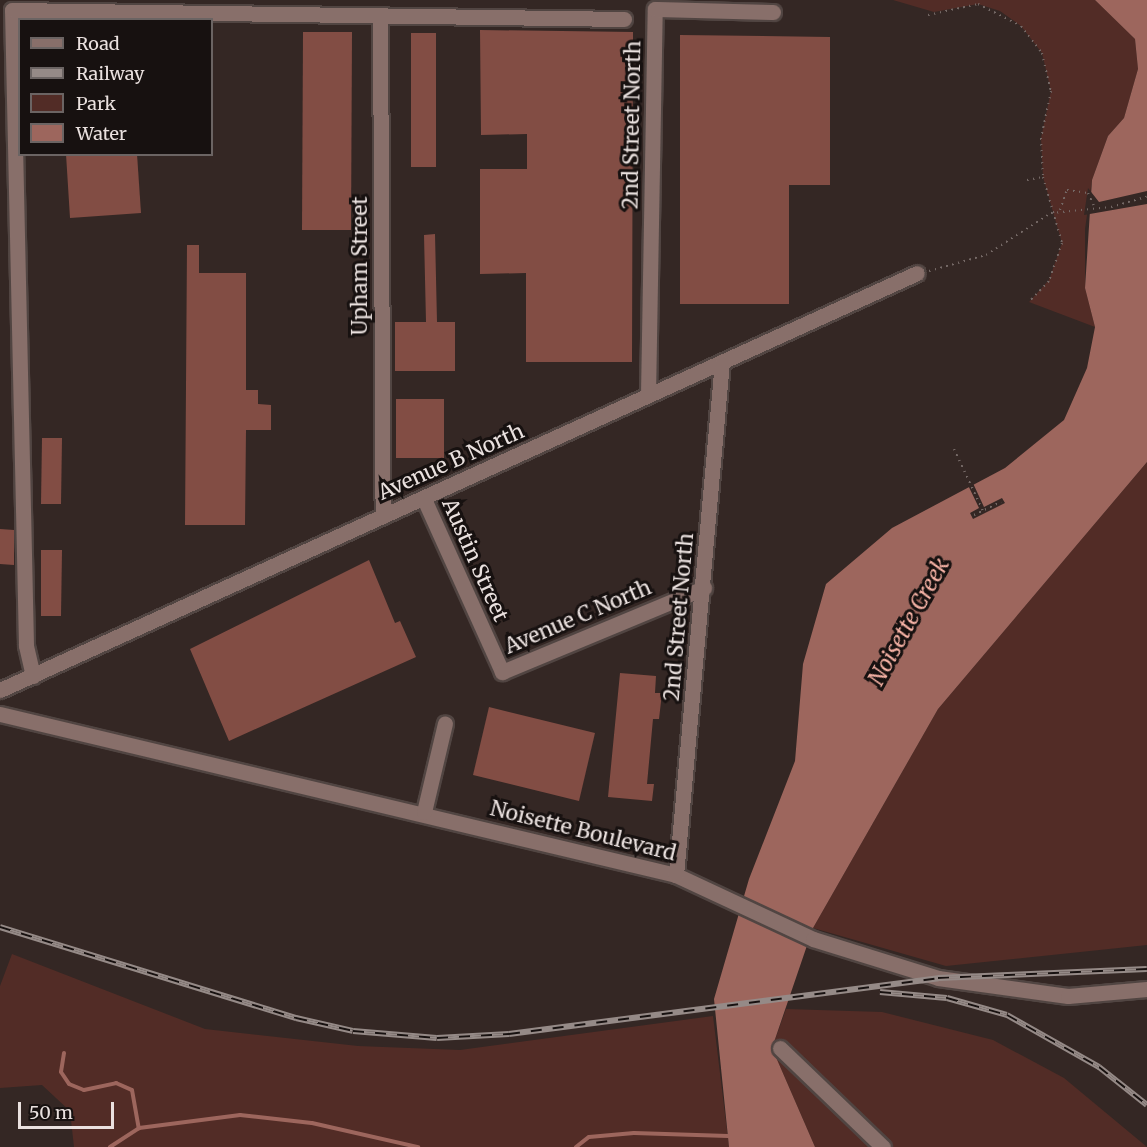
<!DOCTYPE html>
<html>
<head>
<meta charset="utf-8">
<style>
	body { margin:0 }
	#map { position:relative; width:1147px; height:1147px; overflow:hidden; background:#342724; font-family:Merriweather,serif }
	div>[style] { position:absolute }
	.green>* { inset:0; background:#522c26 }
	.water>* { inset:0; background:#9d665d }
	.pier>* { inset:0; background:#342724 }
	.stream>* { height:4px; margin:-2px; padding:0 2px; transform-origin:2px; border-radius:2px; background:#9d665d }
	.building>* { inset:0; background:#824d44 }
	.path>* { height:2px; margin-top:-1px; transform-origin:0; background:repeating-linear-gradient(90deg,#756966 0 1.5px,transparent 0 6px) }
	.roads { filter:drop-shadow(2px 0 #514542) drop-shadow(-2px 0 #514542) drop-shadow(0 2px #514542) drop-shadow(0 -2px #514542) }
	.minor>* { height:15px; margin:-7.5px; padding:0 7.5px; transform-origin:7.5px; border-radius:7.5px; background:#886f6a }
	.rail>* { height:6px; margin-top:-3px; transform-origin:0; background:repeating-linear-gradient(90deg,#171110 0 11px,#958a87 0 22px); box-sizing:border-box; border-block:2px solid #958a87 }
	span { translate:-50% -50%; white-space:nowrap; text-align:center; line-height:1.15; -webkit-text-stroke:6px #171110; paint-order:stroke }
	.street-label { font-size:21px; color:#eae1df }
	.water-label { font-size:22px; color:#f6b2a5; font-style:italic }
	.legend { position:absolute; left:18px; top:18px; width:195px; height:138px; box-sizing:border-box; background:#171110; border:2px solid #6b6463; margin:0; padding:8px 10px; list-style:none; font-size:18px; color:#eae1df }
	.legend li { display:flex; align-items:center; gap:12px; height:30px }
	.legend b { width:30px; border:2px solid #6b6463 }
	.scale { position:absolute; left:18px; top:1102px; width:96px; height:27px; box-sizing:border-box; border:3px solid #eae1df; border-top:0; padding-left:8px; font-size:18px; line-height:21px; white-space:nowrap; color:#eae1df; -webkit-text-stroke:4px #171110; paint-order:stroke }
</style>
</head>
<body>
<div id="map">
	<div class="green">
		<div style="clip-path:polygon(893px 0,1095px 0,1135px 39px,1138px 69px,1124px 118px,1108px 136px,1092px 180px,1085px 229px,1085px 288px,1095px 327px,1029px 302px,1049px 280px,1062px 243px,1043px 177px,1041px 138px,1051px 91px,1042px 53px,1021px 26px,1000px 11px,978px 4px,934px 12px)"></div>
		<div style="clip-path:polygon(1147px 462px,1147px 945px,946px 966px,813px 928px,938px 709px)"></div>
		<div style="clip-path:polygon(12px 954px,205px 1029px,358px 1046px,460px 1050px,713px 1016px,729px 1147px,74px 1147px,70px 1111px,42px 1085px,0 1088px,0 986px)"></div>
		<div style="clip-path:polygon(786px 1009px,882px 1012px,993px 1040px,1064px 1078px,1147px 1147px,815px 1147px,772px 1048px)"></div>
	</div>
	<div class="water">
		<div style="clip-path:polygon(1095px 0,1147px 0,1147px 462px,938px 709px,813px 928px,772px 1048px,815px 1147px,729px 1147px,714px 999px,749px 879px,795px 761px,803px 664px,826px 584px,892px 528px,1005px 468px,1064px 420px,1087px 368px,1095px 327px,1085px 288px,1092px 180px,1108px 136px,1124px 118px,1138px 69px,1135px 39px)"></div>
	</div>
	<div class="pier">
		<div style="clip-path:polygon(1088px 188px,1099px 202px,1147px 191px,1147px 204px,1084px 215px)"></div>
		<div style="clip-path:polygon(972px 481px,984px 507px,1002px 498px,1005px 503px,973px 519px,970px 513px,979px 508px,967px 483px)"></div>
	</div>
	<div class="stream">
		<div style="left:64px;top:1053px;width:19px;rotate:99deg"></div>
		<div style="left:61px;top:1072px;width:14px;rotate:56deg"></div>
		<div style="left:69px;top:1084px;width:16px;rotate:22deg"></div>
		<div style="left:84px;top:1090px;width:33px;rotate:-12deg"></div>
		<div style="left:116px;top:1083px;width:17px;rotate:24deg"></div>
		<div style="left:132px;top:1090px;width:39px;rotate:80deg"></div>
		<div style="left:110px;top:1147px;width:35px;rotate:-33deg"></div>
		<div style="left:139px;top:1128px;width:102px;rotate:-7.3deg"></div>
		<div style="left:240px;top:1115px;width:72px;rotate:6.3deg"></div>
		<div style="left:312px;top:1123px;width:109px;rotate:12.8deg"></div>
		<div style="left:576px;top:1147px;width:16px;rotate:-38deg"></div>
		<div style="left:589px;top:1137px;width:45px;rotate:-5.1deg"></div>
		<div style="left:634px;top:1133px;width:94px;rotate:1.8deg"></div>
	</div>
	<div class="building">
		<div style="clip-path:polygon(480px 30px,633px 32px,632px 362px,526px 362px,526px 273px,480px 274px,480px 169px,527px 169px,527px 134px,481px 135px)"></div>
		<div style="clip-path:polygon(303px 32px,352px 32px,351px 230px,302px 230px)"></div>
		<div style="clip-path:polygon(411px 33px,436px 33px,436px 167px,411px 167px)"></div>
		<div style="clip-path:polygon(680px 35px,830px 37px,830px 185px,789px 185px,789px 304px,680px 304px)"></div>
		<div style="clip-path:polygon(66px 154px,137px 154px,141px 213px,70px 218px)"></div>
		<div style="clip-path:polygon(435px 234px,437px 322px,455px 322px,455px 371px,395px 371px,395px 322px,426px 322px,424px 235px)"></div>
		<div style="clip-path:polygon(187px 245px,199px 245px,199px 273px,246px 273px,246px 390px,258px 390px,258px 404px,271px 405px,271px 430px,246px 430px,245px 525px,185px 525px)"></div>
		<div style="clip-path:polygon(396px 399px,444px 399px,444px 458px,396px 458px)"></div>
		<div style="clip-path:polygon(42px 438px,62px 438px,61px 504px,41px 504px)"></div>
		<div style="clip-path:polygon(0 529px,14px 530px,14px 565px,0 564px)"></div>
		<div style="clip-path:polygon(41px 550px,62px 550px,61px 616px,41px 616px)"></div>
		<div style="clip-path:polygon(369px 560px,395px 623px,400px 621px,416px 657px,229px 741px,190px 649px)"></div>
		<div style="clip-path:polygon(620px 673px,656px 676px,655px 693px,662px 693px,659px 719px,653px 719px,647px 784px,654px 784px,652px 801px,608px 797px)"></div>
		<div style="clip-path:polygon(489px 707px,595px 733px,579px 801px,473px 775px)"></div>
	</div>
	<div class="path">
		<div style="left:928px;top:15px;width:51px;rotate:-12.4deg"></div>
		<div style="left:978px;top:4px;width:48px;rotate:27.1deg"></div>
		<div style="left:1021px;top:26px;width:34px;rotate:52deg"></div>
		<div style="left:1042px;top:53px;width:39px;rotate:77deg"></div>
		<div style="left:1051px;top:91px;width:48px;rotate:102deg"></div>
		<div style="left:1041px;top:138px;width:39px;rotate:87deg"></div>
		<div style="left:1043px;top:177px;width:69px;rotate:73.9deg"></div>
		<div style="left:1062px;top:243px;width:40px;rotate:108.9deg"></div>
		<div style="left:1049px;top:281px;width:29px;rotate:134deg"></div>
		<div style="left:1027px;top:180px;width:16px;rotate:-11deg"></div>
		<div style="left:1060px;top:210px;width:21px;rotate:-71deg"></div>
		<div style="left:1067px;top:190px;width:21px;rotate:8deg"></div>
		<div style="left:1088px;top:193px;width:17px;rotate:65deg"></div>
		<div style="left:929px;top:271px;width:59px;rotate:-15.7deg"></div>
		<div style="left:986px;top:255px;width:77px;rotate:-32.9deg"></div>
		<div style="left:1051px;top:213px;width:60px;rotate:-5.7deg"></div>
		<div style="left:1111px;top:207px;width:37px;rotate:-16deg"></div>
		<div style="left:954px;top:449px;width:68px;rotate:64.9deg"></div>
		<div style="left:974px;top:515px;width:30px;rotate:-26deg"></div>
	</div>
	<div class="roads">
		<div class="minor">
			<div style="left:380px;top:17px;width:499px;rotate:89.7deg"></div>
			<div style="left:648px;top:395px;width:386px;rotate:-89deg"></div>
			<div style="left:655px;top:9px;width:118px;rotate:1.5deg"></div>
			<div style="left:424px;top:499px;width:190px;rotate:65.7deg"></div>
			<div style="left:502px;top:672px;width:219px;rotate:-22.6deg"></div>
			<div style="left:33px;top:676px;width:32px;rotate:-103deg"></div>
			<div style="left:26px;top:645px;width:635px;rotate:-91.26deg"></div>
			<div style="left:12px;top:10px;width:612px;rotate:0.84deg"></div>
			<div style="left:0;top:690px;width:1007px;rotate:-24.45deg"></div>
			<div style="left:0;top:714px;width:695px;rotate:13.4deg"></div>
			<div style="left:676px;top:875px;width:151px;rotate:25deg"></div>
			<div style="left:813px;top:939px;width:131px;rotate:17.3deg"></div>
			<div style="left:938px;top:978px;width:131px;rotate:7.9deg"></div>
			<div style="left:1068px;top:996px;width:79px;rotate:-5.1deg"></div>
			<div style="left:424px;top:812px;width:91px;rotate:-76.7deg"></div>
			<div style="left:676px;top:875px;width:515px;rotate:-84.88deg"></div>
			<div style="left:780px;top:1048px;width:143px;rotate:43.9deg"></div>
		</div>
	</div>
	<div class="rail">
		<div style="left:0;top:927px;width:310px;rotate:17.1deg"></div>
		<div style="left:296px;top:1018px;width:58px;rotate:12.8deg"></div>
		<div style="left:353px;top:1031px;width:84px;rotate:4.8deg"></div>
		<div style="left:437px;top:1038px;width:72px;rotate:-3.2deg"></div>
		<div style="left:509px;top:1034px;width:433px;rotate:-7.4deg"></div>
		<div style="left:938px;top:978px;width:209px;rotate:-2.5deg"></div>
		<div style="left:880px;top:992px;width:67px;rotate:5.1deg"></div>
		<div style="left:947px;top:998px;width:62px;rotate:15.8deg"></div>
		<div style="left:1007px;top:1015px;width:106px;rotate:29.5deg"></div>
		<div style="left:1099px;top:1067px;width:61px;rotate:38.4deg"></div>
	</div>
	<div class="street-label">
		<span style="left:632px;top:125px;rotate:-89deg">2nd Street North</span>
		<span style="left:360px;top:266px;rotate:-90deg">Upham Street</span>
		<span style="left:451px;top:462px;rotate:-24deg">Avenue B North</span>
		<span style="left:475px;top:560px;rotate:66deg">Austin Street</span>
		<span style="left:578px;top:617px;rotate:-23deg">Avenue C North</span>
		<span style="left:679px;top:617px;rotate:-85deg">2nd Street North</span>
		<span style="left:583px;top:831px;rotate:14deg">Noisette Boulevard</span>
	</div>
	<div class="water-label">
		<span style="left:909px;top:622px;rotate:-61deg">Noisette Creek</span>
	</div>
	<ul class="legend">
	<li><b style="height:8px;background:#886f6a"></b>Road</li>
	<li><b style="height:8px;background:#958a87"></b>Railway</li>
	<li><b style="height:16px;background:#522c26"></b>Park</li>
	<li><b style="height:16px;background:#9d665d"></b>Water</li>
	</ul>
	<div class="scale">50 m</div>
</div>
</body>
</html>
